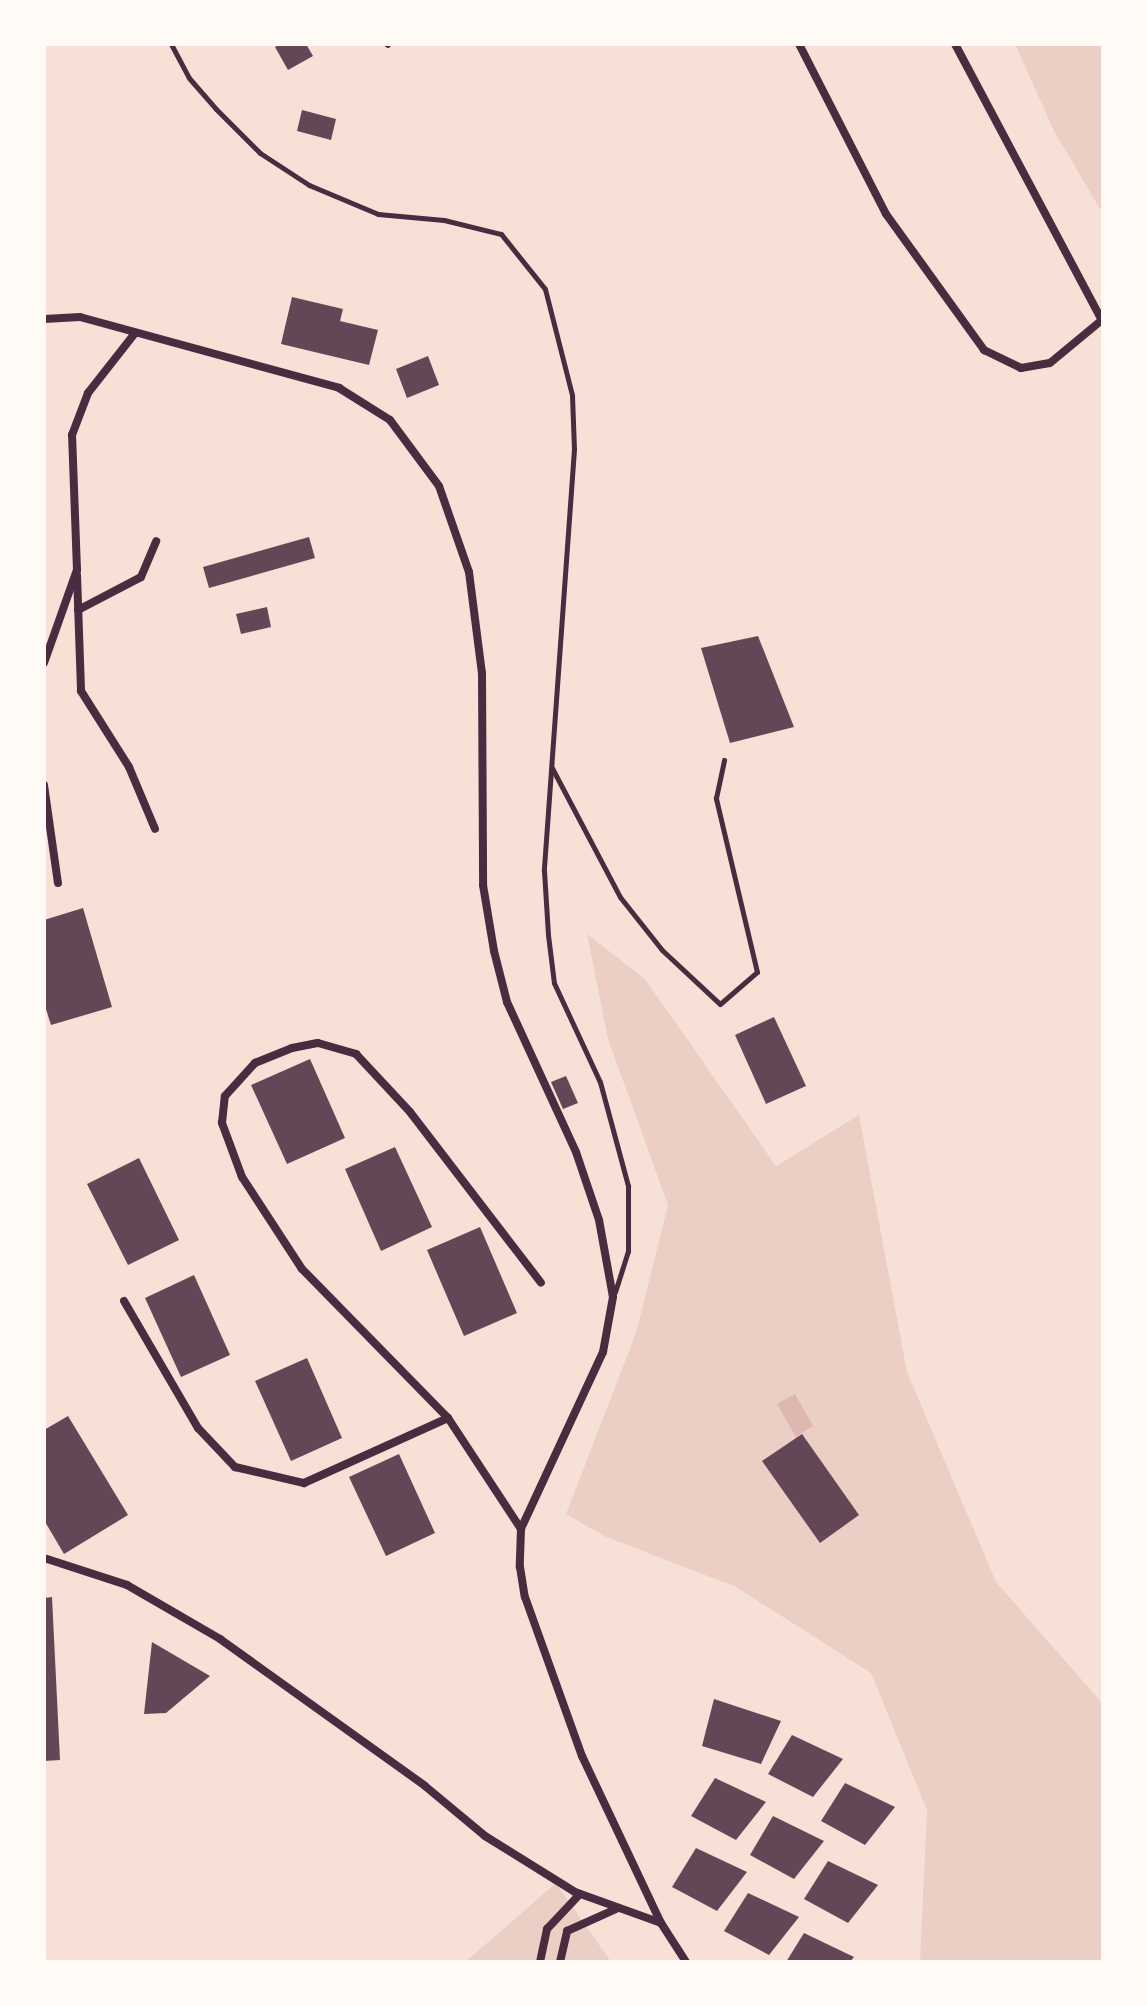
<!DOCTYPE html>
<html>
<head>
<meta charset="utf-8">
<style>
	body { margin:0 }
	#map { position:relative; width:1147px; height:2006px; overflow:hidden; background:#f7e1d7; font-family:"Fira Sans",sans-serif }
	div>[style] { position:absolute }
	.green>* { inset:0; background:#ebcfc5 }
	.water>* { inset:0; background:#dcb8b0 }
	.building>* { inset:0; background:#644757 }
	.service>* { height:5px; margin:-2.5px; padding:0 2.5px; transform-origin:2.5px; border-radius:2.5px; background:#4a2c40 }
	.minor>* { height:8px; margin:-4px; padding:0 4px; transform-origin:4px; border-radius:4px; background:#4a2c40 }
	span { translate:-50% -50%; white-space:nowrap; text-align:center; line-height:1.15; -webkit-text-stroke:6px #fffaf5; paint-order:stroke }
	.frame { position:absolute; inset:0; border:46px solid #fffaf5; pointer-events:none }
</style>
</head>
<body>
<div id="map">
	<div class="green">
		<div style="clip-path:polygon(1015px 44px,1103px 44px,1103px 214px,1054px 131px)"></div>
		<div style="clip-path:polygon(587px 934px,645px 979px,776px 1166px,859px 1115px,907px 1372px,996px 1582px,1103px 1704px,1103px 1962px,920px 1962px,927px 1810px,871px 1673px,736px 1587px,604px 1536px,566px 1514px,636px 1333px,668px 1205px,608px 1039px)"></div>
		<div style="clip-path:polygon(556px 1883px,611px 1962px,465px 1962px)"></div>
	</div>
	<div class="water">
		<div style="clip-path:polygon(795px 1394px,813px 1426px,796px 1437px,777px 1404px)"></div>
	</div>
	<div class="building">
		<div style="clip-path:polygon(281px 44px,306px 44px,313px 56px,288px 70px,275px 47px)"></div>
		<div style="clip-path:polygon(302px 110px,336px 119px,331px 140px,297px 131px)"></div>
		<div style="clip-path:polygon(292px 297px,343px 309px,340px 321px,378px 330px,369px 365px,281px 344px)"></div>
		<div style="clip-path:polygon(428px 356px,439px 385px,407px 398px,396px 369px)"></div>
		<div style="clip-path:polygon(309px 537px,315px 558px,209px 588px,203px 567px)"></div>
		<div style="clip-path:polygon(267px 607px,271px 627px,241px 634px,236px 614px)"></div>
		<div style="clip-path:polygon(758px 636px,794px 727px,730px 743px,701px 648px)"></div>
		<div style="clip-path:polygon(83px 908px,112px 1007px,51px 1025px,44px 1003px,44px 920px)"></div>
		<div style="clip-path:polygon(774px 1017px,806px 1086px,766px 1104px,735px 1035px)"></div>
		<div style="clip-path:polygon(310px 1059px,345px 1138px,287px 1164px,251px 1085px)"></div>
		<div style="clip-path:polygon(566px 1076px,578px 1103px,563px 1109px,551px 1082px)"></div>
		<div style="clip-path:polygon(395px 1147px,432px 1227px,381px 1251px,345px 1169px)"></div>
		<div style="clip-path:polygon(139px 1158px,179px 1240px,128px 1265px,87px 1184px)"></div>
		<div style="clip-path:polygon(480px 1227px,517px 1313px,464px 1336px,427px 1250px)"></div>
		<div style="clip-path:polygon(194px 1275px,230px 1355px,181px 1377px,145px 1298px)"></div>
		<div style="clip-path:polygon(307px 1358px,342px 1438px,291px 1461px,255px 1381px)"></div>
		<div style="clip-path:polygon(68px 1416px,128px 1515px,64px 1554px,44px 1520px,44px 1430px)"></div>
		<div style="clip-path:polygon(802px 1434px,859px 1515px,820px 1543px,762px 1461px)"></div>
		<div style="clip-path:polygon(399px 1454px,435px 1533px,386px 1556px,349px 1477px)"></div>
		<div style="clip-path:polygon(52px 1597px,60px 1760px,44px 1761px,44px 1598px)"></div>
		<div style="clip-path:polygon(152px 1642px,210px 1676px,166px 1713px,144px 1714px)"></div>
		<div style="clip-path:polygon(714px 1699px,781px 1721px,761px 1764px,702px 1746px)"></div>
		<div style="clip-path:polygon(792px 1735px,843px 1759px,813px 1797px,768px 1774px)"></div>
		<div style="clip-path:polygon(715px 1778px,766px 1802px,736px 1840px,691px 1816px)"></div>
		<div style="clip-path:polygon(845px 1783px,895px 1807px,865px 1845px,821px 1821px)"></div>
		<div style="clip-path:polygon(773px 1816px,824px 1841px,794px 1879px,750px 1855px)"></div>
		<div style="clip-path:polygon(696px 1848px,747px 1872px,717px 1911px,672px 1887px)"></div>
		<div style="clip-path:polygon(828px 1861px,878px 1885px,848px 1923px,804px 1899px)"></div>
		<div style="clip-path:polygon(748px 1893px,799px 1917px,769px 1955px,724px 1931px)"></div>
		<div style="clip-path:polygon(804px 1933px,854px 1957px,850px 1962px,786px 1962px)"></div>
	</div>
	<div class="service">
		<div style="left:171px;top:44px;width:38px;rotate:62deg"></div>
		<div style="left:189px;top:78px;width:41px;rotate:48.9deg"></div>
		<div style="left:216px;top:109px;width:62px;rotate:45deg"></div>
		<div style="left:260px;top:153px;width:59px;rotate:33.1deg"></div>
		<div style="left:309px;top:185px;width:75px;rotate:22.8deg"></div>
		<div style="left:378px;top:214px;width:66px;rotate:5.2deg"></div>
		<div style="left:444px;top:220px;width:59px;rotate:13.8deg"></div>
		<div style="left:501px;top:234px;width:70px;rotate:51.3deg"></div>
		<div style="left:545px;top:289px;width:109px;rotate:75.7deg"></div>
		<div style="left:572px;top:395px;width:54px;rotate:87.9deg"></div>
		<div style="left:574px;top:449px;width:423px;rotate:94.1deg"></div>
		<div style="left:544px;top:871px;width:64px;rotate:86.4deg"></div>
		<div style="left:548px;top:935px;width:48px;rotate:82.9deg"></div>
		<div style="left:554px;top:983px;width:109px;rotate:65.1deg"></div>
		<div style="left:600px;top:1082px;width:108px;rotate:74.9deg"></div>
		<div style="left:628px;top:1186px;width:65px;rotate:90deg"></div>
		<div style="left:628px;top:1251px;width:43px;rotate:107.6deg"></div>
		<div style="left:386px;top:44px;width:2px;rotate:27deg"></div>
		<div style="left:552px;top:768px;width:146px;rotate:62.2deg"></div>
		<div style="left:620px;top:897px;width:68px;rotate:51.6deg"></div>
		<div style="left:662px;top:950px;width:79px;rotate:43deg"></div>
		<div style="left:720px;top:1004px;width:49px;rotate:-40.9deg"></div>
		<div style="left:757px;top:972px;width:179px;rotate:-103.3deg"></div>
		<div style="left:716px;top:798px;width:39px;rotate:-78deg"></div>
	</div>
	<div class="minor">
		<div style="left:799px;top:44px;width:191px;rotate:62.9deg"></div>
		<div style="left:886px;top:214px;width:168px;rotate:54.2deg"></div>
		<div style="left:984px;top:350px;width:41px;rotate:25.9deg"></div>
		<div style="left:1021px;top:368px;width:29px;rotate:-10deg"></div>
		<div style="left:1050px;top:363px;width:67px;rotate:-39.6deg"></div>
		<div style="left:955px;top:44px;width:315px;rotate:62deg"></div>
		<div style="left:44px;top:319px;width:36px;rotate:-3deg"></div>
		<div style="left:80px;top:317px;width:269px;rotate:15.3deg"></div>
		<div style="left:339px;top:388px;width:60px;rotate:32.1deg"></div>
		<div style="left:390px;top:420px;width:82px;rotate:53.4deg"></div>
		<div style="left:439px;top:486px;width:91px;rotate:70.8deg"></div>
		<div style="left:469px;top:572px;width:102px;rotate:82.7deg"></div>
		<div style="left:482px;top:673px;width:212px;rotate:89.7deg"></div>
		<div style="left:483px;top:885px;width:67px;rotate:80.5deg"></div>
		<div style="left:494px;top:951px;width:53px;rotate:75.7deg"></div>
		<div style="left:507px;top:1002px;width:165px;rotate:65.3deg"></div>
		<div style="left:576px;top:1152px;width:72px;rotate:71.3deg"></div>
		<div style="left:599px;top:1220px;width:78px;rotate:79.7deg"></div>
		<div style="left:613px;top:1297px;width:56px;rotate:100.3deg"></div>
		<div style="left:603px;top:1352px;width:195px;rotate:114.9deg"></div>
		<div style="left:521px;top:1529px;width:38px;rotate:92deg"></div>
		<div style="left:520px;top:1567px;width:30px;rotate:81deg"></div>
		<div style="left:525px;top:1597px;width:169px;rotate:70.3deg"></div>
		<div style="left:582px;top:1756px;width:185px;rotate:64.7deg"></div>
		<div style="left:661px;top:1923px;width:46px;rotate:57.3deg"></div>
		<div style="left:77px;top:575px;width:116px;rotate:88deg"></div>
		<div style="left:81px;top:691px;width:90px;rotate:57.7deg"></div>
		<div style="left:129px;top:767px;width:67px;rotate:67.2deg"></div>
		<div style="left:78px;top:610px;width:71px;rotate:-27.6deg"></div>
		<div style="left:141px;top:577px;width:39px;rotate:-67deg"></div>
		<div style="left:44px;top:663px;width:99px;rotate:-70.5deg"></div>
		<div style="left:77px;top:570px;width:135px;rotate:-92.1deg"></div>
		<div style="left:72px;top:435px;width:45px;rotate:-69.1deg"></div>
		<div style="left:88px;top:393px;width:76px;rotate:-51.9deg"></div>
		<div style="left:44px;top:785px;width:99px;rotate:81.9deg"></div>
		<div style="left:124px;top:1301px;width:147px;rotate:59.8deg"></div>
		<div style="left:198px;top:1428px;width:54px;rotate:46.5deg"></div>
		<div style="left:235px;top:1467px;width:71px;rotate:13.1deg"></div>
		<div style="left:304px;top:1483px;width:158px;rotate:-24.3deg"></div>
		<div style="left:521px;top:1529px;width:133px;rotate:-123.3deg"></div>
		<div style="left:448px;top:1418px;width:209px;rotate:-134.4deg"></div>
		<div style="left:302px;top:1269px;width:110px;rotate:-123.1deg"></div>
		<div style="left:242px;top:1177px;width:58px;rotate:-110.3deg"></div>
		<div style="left:222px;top:1123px;width:27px;rotate:-84deg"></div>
		<div style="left:225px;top:1096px;width:45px;rotate:-47.7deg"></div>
		<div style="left:255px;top:1063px;width:40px;rotate:-22deg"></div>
		<div style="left:292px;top:1048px;width:26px;rotate:-11deg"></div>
		<div style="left:318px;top:1043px;width:40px;rotate:16deg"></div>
		<div style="left:356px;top:1054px;width:79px;rotate:47deg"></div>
		<div style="left:410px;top:1112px;width:215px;rotate:52.5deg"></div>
		<div style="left:44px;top:1558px;width:87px;rotate:18deg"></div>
		<div style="left:127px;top:1585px;width:108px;rotate:30.1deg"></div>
		<div style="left:220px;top:1639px;width:252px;rotate:35.6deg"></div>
		<div style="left:425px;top:1786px;width:78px;rotate:39.8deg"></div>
		<div style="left:485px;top:1836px;width:106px;rotate:31.9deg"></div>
		<div style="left:575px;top:1892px;width:91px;rotate:19.8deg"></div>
		<div style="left:540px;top:1962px;width:34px;rotate:-78deg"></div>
		<div style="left:547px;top:1929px;width:48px;rotate:-46.7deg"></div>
		<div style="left:560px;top:1962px;width:32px;rotate:-77deg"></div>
		<div style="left:567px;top:1931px;width:54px;rotate:-24.2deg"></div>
	</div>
	<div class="frame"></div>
</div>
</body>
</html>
